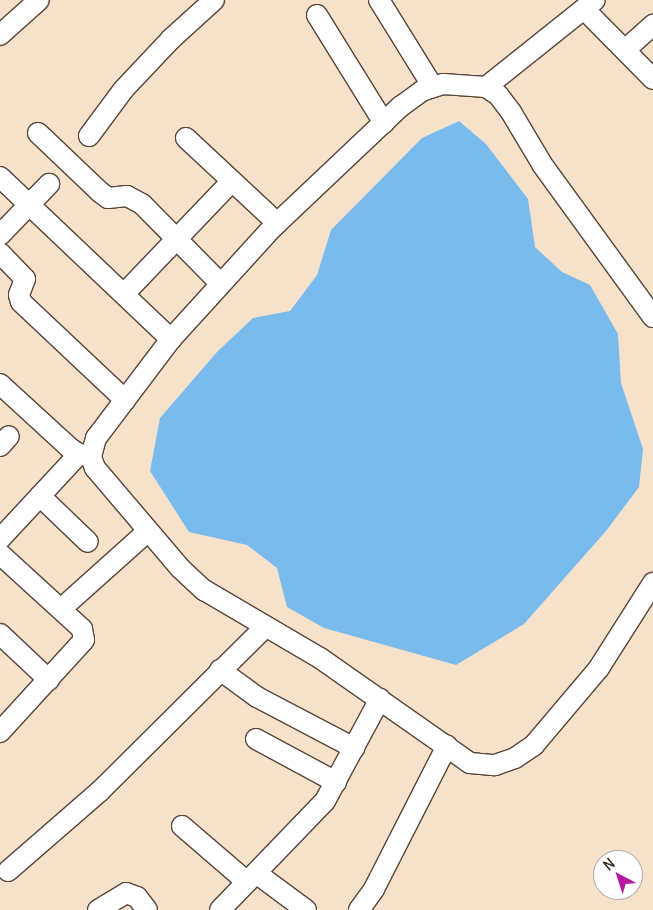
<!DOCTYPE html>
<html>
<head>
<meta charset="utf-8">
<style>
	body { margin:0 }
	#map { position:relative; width:653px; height:910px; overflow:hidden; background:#f6e2cb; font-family:Delius,sans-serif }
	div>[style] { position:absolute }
	.water>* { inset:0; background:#7abbee }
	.roads { filter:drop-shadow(1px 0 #574638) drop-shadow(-1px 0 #574638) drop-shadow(0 1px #574638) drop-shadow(0 -1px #574638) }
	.minor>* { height:20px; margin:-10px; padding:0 10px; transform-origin:10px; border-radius:10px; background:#fff }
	span { translate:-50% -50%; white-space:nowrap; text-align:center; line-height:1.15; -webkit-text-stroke:4.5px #fff; paint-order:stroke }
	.north { position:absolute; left:593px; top:850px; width:50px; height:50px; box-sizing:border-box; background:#fff; border:1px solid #b1aaa5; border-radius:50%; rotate:320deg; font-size:14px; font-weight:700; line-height:20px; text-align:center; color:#3b2a1e }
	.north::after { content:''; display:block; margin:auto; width:18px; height:22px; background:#b5179e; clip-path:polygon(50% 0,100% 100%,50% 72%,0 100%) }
</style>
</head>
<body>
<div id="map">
	<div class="water">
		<div style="clip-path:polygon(459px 121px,486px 144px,528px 199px,535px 247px,562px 272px,590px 285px,618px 334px,621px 383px,643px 449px,639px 487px,606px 531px,524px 624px,456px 665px,324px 628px,287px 607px,277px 568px,247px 545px,189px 532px,150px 471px,160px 418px,217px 352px,253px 318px,290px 311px,317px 275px,331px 230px,422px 138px)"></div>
	</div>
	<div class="roads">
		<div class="minor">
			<div style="left:379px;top:0;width:102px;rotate:58.2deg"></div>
			<div style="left:585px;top:10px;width:97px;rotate:45.4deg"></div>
			<div style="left:317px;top:15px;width:127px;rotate:58.2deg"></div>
			<div style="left:0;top:35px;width:52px;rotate:-41.9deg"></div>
			<div style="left:625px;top:50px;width:38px;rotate:-42deg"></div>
			<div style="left:486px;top:87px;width:139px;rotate:-38.6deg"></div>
			<div style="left:38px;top:133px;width:86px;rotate:43.6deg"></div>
			<div style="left:100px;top:192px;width:10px;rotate:37deg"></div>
			<div style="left:108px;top:198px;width:19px;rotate:-6deg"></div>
			<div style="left:127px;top:196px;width:17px;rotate:28deg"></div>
			<div style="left:142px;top:204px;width:112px;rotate:45.4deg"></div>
			<div style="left:89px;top:136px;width:57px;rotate:-53.5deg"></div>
			<div style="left:123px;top:90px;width:70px;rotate:-46.7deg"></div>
			<div style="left:171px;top:39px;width:58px;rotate:-42.2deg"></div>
			<div style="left:186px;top:138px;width:125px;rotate:43deg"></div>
			<div style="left:0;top:177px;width:236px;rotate:43.5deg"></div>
			<div style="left:0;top:235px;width:71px;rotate:-46.1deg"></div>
			<div style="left:0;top:253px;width:36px;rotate:46deg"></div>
			<div style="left:25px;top:279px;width:17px;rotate:111deg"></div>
			<div style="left:19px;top:295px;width:7px;rotate:74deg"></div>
			<div style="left:21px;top:302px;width:143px;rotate:43.3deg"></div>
			<div style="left:124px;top:294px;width:156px;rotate:-46.3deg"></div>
			<div style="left:653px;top:317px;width:189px;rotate:-126deg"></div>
			<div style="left:542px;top:164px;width:61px;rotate:-120.8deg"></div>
			<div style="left:511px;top:112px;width:21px;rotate:-127deg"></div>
			<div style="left:498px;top:95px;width:14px;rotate:-146deg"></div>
			<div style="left:486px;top:87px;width:43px;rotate:-176deg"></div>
			<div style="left:443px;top:84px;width:22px;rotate:162deg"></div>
			<div style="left:422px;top:91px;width:26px;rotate:144deg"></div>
			<div style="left:401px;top:106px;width:176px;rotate:136.6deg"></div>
			<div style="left:273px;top:227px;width:151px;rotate:132.3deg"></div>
			<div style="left:171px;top:339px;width:124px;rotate:127.1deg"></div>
			<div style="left:96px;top:438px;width:20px;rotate:105deg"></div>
			<div style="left:91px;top:457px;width:12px;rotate:70deg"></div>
			<div style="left:95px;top:468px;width:131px;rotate:49.6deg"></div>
			<div style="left:180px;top:568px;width:33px;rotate:43deg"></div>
			<div style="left:204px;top:590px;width:134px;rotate:30.4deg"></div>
			<div style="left:320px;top:658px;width:183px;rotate:35deg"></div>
			<div style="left:470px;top:763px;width:25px;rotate:5deg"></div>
			<div style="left:495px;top:765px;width:21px;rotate:-19deg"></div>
			<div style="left:515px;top:758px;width:23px;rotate:-34deg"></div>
			<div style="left:534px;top:745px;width:101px;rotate:-49.8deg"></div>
			<div style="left:599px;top:668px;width:101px;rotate:-57.6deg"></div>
			<div style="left:0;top:384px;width:96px;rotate:42.5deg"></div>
			<div style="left:71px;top:449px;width:9px;rotate:32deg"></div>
			<div style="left:79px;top:454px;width:12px;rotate:14deg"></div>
			<div style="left:0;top:446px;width:13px;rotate:-48deg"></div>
			<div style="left:40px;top:496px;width:66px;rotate:43.8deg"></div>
			<div style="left:0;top:539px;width:116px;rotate:-47.1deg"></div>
			<div style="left:0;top:554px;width:111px;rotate:42.4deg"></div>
			<div style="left:82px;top:629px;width:11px;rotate:80deg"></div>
			<div style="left:84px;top:640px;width:125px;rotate:132.4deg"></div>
			<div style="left:61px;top:609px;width:117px;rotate:-41.9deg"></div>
			<div style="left:0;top:634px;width:67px;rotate:43.2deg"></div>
			<div style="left:220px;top:670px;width:46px;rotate:36.1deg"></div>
			<div style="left:257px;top:697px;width:110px;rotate:27.7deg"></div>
			<div style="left:256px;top:739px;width:91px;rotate:28.3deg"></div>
			<div style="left:182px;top:826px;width:86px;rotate:40.7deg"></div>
			<div style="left:8px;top:871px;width:121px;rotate:-41deg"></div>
			<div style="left:99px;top:792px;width:235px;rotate:-44.8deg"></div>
			<div style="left:256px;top:873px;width:62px;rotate:36.5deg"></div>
			<div style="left:98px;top:910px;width:33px;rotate:-31deg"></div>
			<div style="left:126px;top:893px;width:12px;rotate:20deg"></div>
			<div style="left:137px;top:897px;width:16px;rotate:52deg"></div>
			<div style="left:220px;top:910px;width:151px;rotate:-46.1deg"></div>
			<div style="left:325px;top:801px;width:116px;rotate:-61.7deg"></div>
			<div style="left:359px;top:910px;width:26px;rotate:-54deg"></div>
			<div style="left:374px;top:889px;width:161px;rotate:-63deg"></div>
		</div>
	</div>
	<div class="north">N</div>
</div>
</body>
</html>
